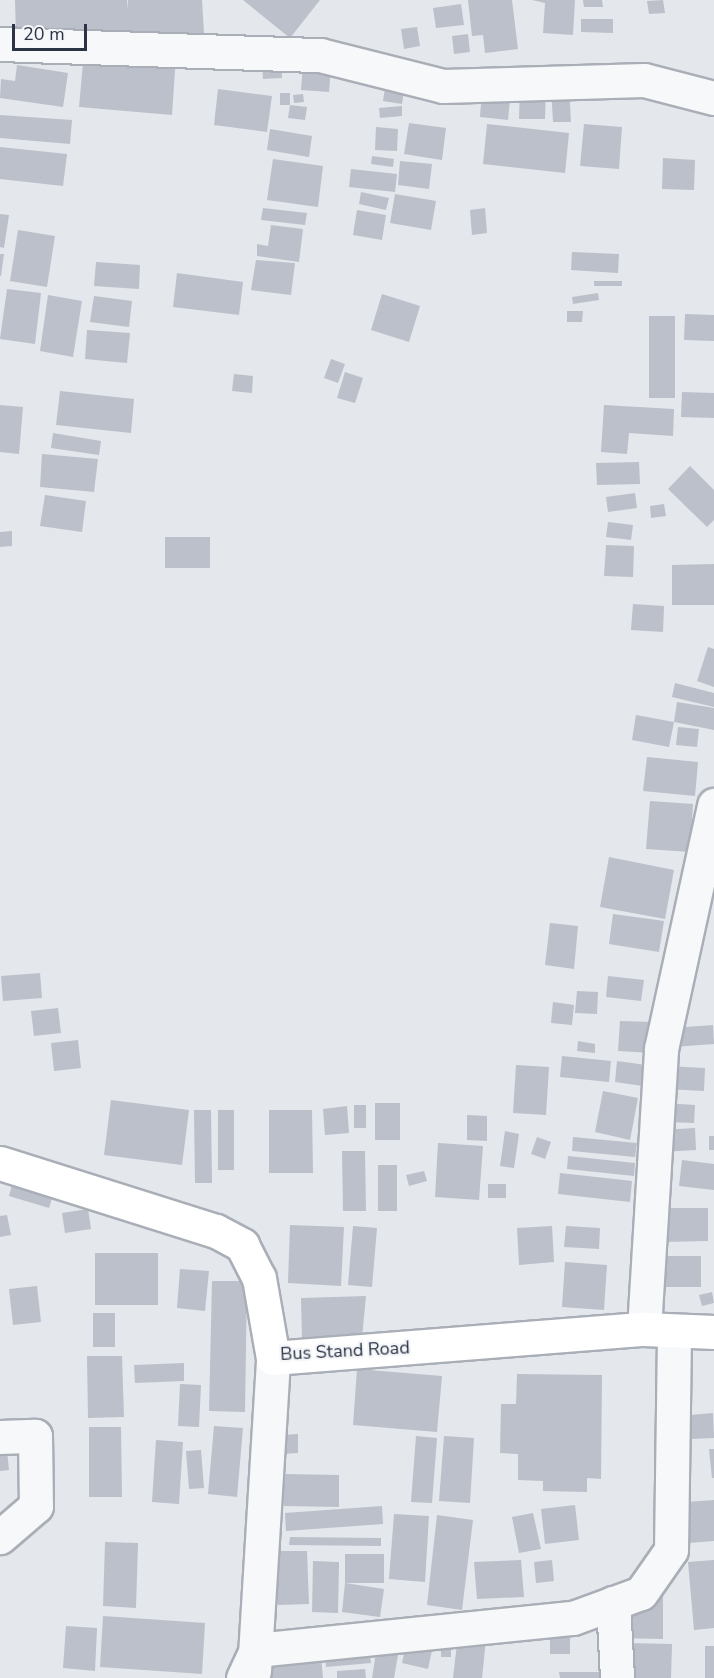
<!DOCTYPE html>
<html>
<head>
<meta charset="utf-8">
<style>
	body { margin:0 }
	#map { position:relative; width:714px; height:1678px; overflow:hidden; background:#e4e7ec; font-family:"Nunito Sans",sans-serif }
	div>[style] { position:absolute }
	.building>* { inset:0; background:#bbc0ca }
	.roads { filter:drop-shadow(2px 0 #a9aeb7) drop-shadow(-2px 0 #a9aeb7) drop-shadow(0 2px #a9aeb7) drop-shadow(0 -2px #a9aeb7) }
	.minor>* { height:33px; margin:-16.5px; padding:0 16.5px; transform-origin:16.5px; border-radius:16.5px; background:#f7f8fa }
	.major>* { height:33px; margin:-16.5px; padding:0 16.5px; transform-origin:16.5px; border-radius:16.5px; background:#fff }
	span { translate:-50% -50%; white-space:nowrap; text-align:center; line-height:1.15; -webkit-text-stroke:4.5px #f4f6f9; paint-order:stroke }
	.street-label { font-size:18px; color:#2b3445 }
	.scale { position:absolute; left:12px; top:24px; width:75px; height:27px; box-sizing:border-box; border:3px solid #2b3445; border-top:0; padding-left:8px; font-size:18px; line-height:21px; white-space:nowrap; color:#2b3445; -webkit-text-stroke:4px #f4f6f9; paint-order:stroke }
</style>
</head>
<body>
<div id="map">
	<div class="building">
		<div style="clip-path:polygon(15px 0,127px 0,128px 10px,128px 0,202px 0,204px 33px,16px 35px)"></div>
		<div style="clip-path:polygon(243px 0,320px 0,290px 38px)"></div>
		<div style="clip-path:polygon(468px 0,512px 0,518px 49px,485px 53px,483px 35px,472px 36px)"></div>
		<div style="clip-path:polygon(532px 0,575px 0,573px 35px,543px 33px,545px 3px)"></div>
		<div style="clip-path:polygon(583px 0,602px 0,603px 7px,584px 7px)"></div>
		<div style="clip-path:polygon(663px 0,665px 13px,649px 14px,647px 1px)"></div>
		<div style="clip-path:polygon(461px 4px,464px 25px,436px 28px,433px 8px)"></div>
		<div style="clip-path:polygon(581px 19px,613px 19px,613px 33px,581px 32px)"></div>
		<div style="clip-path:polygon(417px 27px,420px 46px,404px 49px,401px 29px)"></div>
		<div style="clip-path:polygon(468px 34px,470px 52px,454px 54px,452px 36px)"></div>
		<div style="clip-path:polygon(84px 53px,176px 56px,172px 115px,79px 107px)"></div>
		<div style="clip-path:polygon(262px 60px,281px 62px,282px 78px,263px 79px)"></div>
		<div style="clip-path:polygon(303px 64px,331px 67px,329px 92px,301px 90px)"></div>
		<div style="clip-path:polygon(17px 65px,68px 73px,63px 107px,0 98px,1px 79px,15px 81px)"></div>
		<div style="clip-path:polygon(569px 86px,571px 122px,553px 122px,551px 87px)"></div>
		<div style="clip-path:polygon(546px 87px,545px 119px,519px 119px,520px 88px)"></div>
		<div style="clip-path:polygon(385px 88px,404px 91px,402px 104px,383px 101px)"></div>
		<div style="clip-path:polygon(218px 89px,272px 96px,267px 132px,214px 125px)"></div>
		<div style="clip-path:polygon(511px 90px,508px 120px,480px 117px,482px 91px)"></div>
		<div style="clip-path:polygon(280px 93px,290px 93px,290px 105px,280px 105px)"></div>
		<div style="clip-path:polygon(303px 94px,304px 102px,294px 103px,293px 95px)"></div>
		<div style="clip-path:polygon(290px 105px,307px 107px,305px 120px,288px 118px)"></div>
		<div style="clip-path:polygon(402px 106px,402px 116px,380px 118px,379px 108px)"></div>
		<div style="clip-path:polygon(0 115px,72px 120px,70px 144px,0 138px)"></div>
		<div style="clip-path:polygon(409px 123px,446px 128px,442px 160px,404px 154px)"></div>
		<div style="clip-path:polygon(487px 124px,569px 133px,565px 173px,483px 164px)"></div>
		<div style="clip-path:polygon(584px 124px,622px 127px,619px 169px,580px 166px)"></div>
		<div style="clip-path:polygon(376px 127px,398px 129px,397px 151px,375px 150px)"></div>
		<div style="clip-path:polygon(270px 129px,312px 136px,309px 157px,267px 150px)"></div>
		<div style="clip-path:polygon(0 147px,67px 154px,63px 186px,0 179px)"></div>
		<div style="clip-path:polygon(372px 156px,394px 159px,393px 167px,371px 164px)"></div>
		<div style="clip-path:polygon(663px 158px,695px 160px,694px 190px,662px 189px)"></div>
		<div style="clip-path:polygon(273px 159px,323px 166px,318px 207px,267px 200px)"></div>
		<div style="clip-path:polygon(400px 161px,432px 164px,429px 189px,398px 185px)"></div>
		<div style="clip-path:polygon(351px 169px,397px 174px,395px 192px,349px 187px)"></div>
		<div style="clip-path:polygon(361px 192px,389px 198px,386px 210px,359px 204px)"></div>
		<div style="clip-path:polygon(395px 194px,436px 201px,431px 230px,390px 223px)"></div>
		<div style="clip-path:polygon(263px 208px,307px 213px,305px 225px,261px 220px)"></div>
		<div style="clip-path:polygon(485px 208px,487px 233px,472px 235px,470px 210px)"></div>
		<div style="clip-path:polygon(357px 210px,386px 215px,382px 240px,353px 235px)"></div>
		<div style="clip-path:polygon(0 214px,9px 215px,4px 248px,0 247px)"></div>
		<div style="clip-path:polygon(271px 225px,303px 229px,299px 262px,257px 256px,257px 244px,268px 246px)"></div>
		<div style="clip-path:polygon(18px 230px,55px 236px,47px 287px,10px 281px)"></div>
		<div style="clip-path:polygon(572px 252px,619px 254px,618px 273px,571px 270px)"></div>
		<div style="clip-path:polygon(0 254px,4px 254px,1px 276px,0 276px)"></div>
		<div style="clip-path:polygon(256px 260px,295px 263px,291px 295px,251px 290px)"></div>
		<div style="clip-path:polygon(96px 262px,140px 265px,139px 289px,94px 286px)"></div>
		<div style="clip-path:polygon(177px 273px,243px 282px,239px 315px,173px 307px)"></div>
		<div style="clip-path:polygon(594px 281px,622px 281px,622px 286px,594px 286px)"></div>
		<div style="clip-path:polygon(7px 289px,41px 293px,35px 344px,0 339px)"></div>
		<div style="clip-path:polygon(598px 293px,599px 300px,573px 304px,572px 297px)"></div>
		<div style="clip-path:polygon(382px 294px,420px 306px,409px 342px,371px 330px)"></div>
		<div style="clip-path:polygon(48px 295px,82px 301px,73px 357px,40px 351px)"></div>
		<div style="clip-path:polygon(94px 296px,132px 301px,129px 327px,90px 322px)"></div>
		<div style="clip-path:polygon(567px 311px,583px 311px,582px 322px,567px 322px)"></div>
		<div style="clip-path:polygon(685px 314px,714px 315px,714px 341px,684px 340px)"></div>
		<div style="clip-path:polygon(649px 316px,675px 316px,675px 398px,649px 398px)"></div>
		<div style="clip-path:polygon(87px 330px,130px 333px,127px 363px,85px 359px)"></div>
		<div style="clip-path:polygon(331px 359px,345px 364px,338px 383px,324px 378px)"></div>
		<div style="clip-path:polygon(345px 372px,363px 378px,355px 403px,337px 398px)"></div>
		<div style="clip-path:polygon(234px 374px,253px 376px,252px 393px,232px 391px)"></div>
		<div style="clip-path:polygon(60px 391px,134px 399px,131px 433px,56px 425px)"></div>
		<div style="clip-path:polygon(682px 392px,714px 393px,714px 418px,681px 417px)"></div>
		<div style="clip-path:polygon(0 405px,23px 407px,19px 454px,0 452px)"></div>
		<div style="clip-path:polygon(604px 405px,674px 409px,673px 436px,629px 433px,627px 454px,601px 452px)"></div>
		<div style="clip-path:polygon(53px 433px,101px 441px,99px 455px,51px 448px)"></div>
		<div style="clip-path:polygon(42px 454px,98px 459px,94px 492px,40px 487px)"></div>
		<div style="clip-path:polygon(639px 462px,640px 484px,597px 485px,596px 463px)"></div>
		<div style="clip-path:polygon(690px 466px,714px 490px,714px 520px,707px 527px,668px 489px)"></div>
		<div style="clip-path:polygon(635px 493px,637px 508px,608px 512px,606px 497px)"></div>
		<div style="clip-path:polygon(45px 495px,86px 501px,82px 532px,40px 526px)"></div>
		<div style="clip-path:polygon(664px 504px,666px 516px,651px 518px,650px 506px)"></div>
		<div style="clip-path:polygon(608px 522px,633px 525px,631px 540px,606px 537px)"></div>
		<div style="clip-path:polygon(12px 531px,12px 546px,0 547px,0 532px)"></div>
		<div style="clip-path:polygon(165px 537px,210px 537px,210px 568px,165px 568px)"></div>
		<div style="clip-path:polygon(606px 545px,634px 546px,633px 577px,604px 576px)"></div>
		<div style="clip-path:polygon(714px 564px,714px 605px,672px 605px,672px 565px)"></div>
		<div style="clip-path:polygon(633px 604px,664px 606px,663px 632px,631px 630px)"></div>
		<div style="clip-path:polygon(708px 647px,714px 649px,714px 687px,697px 681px)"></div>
		<div style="clip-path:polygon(675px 683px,714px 693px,714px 707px,672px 697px)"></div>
		<div style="clip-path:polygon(677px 702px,714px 708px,714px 730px,674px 722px)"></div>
		<div style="clip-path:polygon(636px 715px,674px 722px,669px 747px,632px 740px)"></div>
		<div style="clip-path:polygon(678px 727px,699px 729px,697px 747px,676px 745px)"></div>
		<div style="clip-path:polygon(647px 757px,698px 762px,695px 796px,643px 791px)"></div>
		<div style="clip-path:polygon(650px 801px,693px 804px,690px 852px,646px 849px)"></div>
		<div style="clip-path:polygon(609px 857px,674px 870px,665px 919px,600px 907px)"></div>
		<div style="clip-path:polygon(613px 914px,664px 921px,659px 952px,609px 944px)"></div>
		<div style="clip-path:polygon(550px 923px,578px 926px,574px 969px,545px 965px)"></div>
		<div style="clip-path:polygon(40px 973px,42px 998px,3px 1001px,1px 976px)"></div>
		<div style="clip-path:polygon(608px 976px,644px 980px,641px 1001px,606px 997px)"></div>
		<div style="clip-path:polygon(577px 991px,598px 992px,597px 1014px,575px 1013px)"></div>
		<div style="clip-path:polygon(553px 1002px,574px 1005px,572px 1025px,551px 1023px)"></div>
		<div style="clip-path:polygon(58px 1008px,61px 1033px,34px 1036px,31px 1011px)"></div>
		<div style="clip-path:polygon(620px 1021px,653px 1022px,651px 1053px,618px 1051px)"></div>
		<div style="clip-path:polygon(713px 1025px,714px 1044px,673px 1047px,671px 1028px)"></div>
		<div style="clip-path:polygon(78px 1040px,81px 1068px,54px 1071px,51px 1043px)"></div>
		<div style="clip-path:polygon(578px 1041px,595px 1044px,595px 1053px,577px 1051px)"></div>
		<div style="clip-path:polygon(562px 1056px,611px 1061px,609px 1082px,560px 1077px)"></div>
		<div style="clip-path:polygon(617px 1061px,646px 1065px,643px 1086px,615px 1082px)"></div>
		<div style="clip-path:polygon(516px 1065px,549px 1067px,546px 1115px,513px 1113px)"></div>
		<div style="clip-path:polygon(666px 1066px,705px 1068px,704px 1091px,665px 1089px)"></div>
		<div style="clip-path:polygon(603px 1091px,638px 1098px,630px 1140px,595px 1132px)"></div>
		<div style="clip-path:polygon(111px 1100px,189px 1110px,182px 1165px,104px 1155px)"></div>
		<div style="clip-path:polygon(375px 1103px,400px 1103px,400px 1140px,375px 1140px)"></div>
		<div style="clip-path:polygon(664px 1103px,695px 1105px,694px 1123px,663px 1122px)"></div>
		<div style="clip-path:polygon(354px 1105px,366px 1105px,366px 1128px,354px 1128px)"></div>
		<div style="clip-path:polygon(347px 1106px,349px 1133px,325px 1135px,323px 1109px)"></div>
		<div style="clip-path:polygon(194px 1110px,211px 1110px,212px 1183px,195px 1183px)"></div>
		<div style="clip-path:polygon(218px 1110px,234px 1110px,234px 1170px,218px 1170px)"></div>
		<div style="clip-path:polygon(269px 1110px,312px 1110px,313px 1173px,269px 1173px)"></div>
		<div style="clip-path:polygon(467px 1115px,487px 1116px,487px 1141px,467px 1140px)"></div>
		<div style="clip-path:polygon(695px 1128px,696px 1150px,661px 1152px,660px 1130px)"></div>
		<div style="clip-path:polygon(505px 1131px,519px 1134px,514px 1168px,500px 1166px)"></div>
		<div style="clip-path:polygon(709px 1136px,714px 1136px,714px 1150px,709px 1150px)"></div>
		<div style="clip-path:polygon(537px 1137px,551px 1142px,545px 1159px,531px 1154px)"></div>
		<div style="clip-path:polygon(573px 1137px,637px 1143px,635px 1157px,572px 1151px)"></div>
		<div style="clip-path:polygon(438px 1143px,483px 1146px,479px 1200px,435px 1197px)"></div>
		<div style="clip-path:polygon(342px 1151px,365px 1151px,366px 1211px,343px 1211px)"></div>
		<div style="clip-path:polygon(568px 1156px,635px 1163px,634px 1176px,567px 1169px)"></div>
		<div style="clip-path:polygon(682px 1160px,714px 1164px,714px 1190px,679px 1186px)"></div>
		<div style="clip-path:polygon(378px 1165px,397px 1165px,397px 1211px,378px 1211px)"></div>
		<div style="clip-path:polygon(424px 1171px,427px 1181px,409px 1186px,406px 1175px)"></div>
		<div style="clip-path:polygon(560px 1173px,632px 1181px,630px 1202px,558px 1194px)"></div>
		<div style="clip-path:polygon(13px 1181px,54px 1192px,49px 1208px,9px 1196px)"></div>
		<div style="clip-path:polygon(488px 1184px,506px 1184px,506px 1198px,488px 1198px)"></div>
		<div style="clip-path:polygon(661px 1208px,708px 1208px,708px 1241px,662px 1242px)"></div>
		<div style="clip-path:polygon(88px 1209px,91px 1229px,65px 1233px,62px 1213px)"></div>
		<div style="clip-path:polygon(7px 1215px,11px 1235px,0 1237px,0 1216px)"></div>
		<div style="clip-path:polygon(290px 1225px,344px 1227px,341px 1286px,288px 1283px)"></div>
		<div style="clip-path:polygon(353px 1226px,377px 1228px,372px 1287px,348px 1285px)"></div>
		<div style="clip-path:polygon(552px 1226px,554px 1262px,519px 1265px,517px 1228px)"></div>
		<div style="clip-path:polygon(566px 1226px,600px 1228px,599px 1249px,564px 1247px)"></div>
		<div style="clip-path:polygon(95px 1253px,158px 1253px,158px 1305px,95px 1305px)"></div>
		<div style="clip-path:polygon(660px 1256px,701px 1256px,701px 1287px,660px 1287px)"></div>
		<div style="clip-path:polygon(565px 1262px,607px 1265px,604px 1310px,562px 1307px)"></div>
		<div style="clip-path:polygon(180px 1269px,209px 1271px,205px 1311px,177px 1308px)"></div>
		<div style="clip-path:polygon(212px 1281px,247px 1281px,245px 1412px,209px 1411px)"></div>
		<div style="clip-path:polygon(37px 1286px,41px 1322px,13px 1325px,9px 1289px)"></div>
		<div style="clip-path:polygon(712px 1292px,714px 1303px,702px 1306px,699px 1295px)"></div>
		<div style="clip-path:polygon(366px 1296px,362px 1338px,302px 1338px,301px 1298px)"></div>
		<div style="clip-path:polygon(93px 1313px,115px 1313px,115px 1347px,93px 1347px)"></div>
		<div style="clip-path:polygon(87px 1356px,122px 1356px,124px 1417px,88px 1418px)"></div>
		<div style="clip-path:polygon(184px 1363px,184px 1381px,135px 1383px,134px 1365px)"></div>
		<div style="clip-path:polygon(357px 1369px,442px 1376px,437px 1432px,353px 1425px)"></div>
		<div style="clip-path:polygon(517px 1374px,602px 1375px,601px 1479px,587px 1478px,587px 1492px,543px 1491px,543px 1481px,518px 1480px,518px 1454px,500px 1453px,501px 1404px,516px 1404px)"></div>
		<div style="clip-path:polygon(180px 1384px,201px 1385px,199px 1427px,178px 1426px)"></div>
		<div style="clip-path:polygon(713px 1413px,714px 1438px,692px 1439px,690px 1415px)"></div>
		<div style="clip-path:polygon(214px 1426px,243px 1428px,237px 1497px,208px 1494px)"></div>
		<div style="clip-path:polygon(89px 1427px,121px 1427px,122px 1497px,89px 1497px)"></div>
		<div style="clip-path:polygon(0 1431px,5px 1431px,9px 1470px,0 1471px)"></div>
		<div style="clip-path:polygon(298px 1434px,298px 1453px,282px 1454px,282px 1435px)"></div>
		<div style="clip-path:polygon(416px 1436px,437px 1438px,432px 1503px,411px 1502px)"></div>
		<div style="clip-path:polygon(444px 1436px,474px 1438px,470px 1503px,439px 1501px)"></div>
		<div style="clip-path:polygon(156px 1440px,183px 1442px,179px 1504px,152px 1502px)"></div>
		<div style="clip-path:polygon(709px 1449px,714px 1449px,714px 1478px,712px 1478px)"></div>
		<div style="clip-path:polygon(201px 1450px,204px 1488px,189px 1489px,186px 1451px)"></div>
		<div style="clip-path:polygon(284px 1474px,339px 1475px,339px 1507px,284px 1506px)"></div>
		<div style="clip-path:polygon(714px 1500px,714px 1541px,676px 1544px,673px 1503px)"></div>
		<div style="clip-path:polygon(575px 1505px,579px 1540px,545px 1544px,541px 1509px)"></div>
		<div style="clip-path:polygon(382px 1506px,383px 1524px,286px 1531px,285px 1513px)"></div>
		<div style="clip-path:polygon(533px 1513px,541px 1549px,519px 1553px,512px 1517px)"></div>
		<div style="clip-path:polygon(394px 1514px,429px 1516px,425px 1582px,389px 1579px)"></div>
		<div style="clip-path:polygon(437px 1515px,473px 1520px,462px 1610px,427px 1605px)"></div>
		<div style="clip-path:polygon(290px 1537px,381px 1538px,381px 1546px,289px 1545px)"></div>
		<div style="clip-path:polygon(105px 1542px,138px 1543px,136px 1608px,103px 1606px)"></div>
		<div style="clip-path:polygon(277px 1551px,307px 1551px,309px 1604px,278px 1605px)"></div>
		<div style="clip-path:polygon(345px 1554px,384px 1554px,384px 1583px,345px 1583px)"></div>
		<div style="clip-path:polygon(521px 1560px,524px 1597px,477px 1599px,474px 1562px)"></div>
		<div style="clip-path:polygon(552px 1560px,554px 1581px,536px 1583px,534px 1562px)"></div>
		<div style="clip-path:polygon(714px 1560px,714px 1628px,694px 1630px,688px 1562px)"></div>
		<div style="clip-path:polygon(313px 1561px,339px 1562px,338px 1613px,312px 1612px)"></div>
		<div style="clip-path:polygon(345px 1583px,384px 1589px,380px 1617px,342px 1612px)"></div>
		<div style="clip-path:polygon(614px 1589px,663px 1589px,663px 1639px,614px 1638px)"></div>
		<div style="clip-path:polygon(103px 1616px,205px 1623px,202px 1674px,100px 1667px)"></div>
		<div style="clip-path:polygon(66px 1626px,97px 1628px,95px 1671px,63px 1668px)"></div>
		<div style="clip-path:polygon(379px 1634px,401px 1638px,394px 1678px,372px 1678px)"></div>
		<div style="clip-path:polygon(408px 1635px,434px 1641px,428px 1669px,402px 1663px)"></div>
		<div style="clip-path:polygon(458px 1635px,486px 1639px,482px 1678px,453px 1678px)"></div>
		<div style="clip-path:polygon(441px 1638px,451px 1638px,451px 1657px,441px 1657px)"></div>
		<div style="clip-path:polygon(550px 1638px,570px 1638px,570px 1654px,550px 1654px)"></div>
		<div style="clip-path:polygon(626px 1643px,672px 1644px,671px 1678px,625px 1678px)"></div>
		<div style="clip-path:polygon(369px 1645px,371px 1663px,326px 1667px,325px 1649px)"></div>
		<div style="clip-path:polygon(705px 1646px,714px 1646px,714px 1678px,705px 1678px)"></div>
		<div style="clip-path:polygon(321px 1656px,323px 1678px,265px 1678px,264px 1663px)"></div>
		<div style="clip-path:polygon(365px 1669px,366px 1678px,337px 1678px,337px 1671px)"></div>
		<div style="clip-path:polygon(559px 1672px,602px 1672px,602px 1678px,560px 1678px)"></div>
	</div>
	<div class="roads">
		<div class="minor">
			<div style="left:0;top:44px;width:320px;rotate:2deg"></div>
			<div style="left:320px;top:55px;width:127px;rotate:14.1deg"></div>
			<div style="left:443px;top:86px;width:201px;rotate:-1.7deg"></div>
			<div style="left:644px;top:80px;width:72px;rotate:14.4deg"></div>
			<div style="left:644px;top:1329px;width:281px;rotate:-86.5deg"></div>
			<div style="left:661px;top:1049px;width:250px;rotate:-77.7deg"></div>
			<div style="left:0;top:1437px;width:35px;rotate:-2deg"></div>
			<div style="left:35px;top:1436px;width:70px;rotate:89.2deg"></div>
			<div style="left:36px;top:1506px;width:48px;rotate:139.3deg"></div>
			<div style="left:613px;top:1603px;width:75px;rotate:86.9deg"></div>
			<div style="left:254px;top:1671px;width:314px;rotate:-86.5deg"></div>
			<div style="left:243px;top:1678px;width:31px;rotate:-65deg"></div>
			<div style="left:256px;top:1650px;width:319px;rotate:-5.8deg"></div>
			<div style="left:573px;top:1618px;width:72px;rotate:-20.2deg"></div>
			<div style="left:641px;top:1593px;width:52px;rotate:-55.1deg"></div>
			<div style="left:671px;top:1550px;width:218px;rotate:-89.2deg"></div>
		</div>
		<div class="major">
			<div style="left:0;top:1163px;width:226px;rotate:17.5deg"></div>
			<div style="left:216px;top:1231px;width:30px;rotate:28deg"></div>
			<div style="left:242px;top:1245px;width:37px;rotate:63deg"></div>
			<div style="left:259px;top:1278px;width:81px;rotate:80.1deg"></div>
			<div style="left:273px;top:1358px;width:372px;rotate:-4.5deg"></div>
			<div style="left:644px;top:1329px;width:70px;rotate:2.5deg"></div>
		</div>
	</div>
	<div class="street-label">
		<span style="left:345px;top:1351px;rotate:-3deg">Bus Stand Road</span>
	</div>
	<div class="scale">20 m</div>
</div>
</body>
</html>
